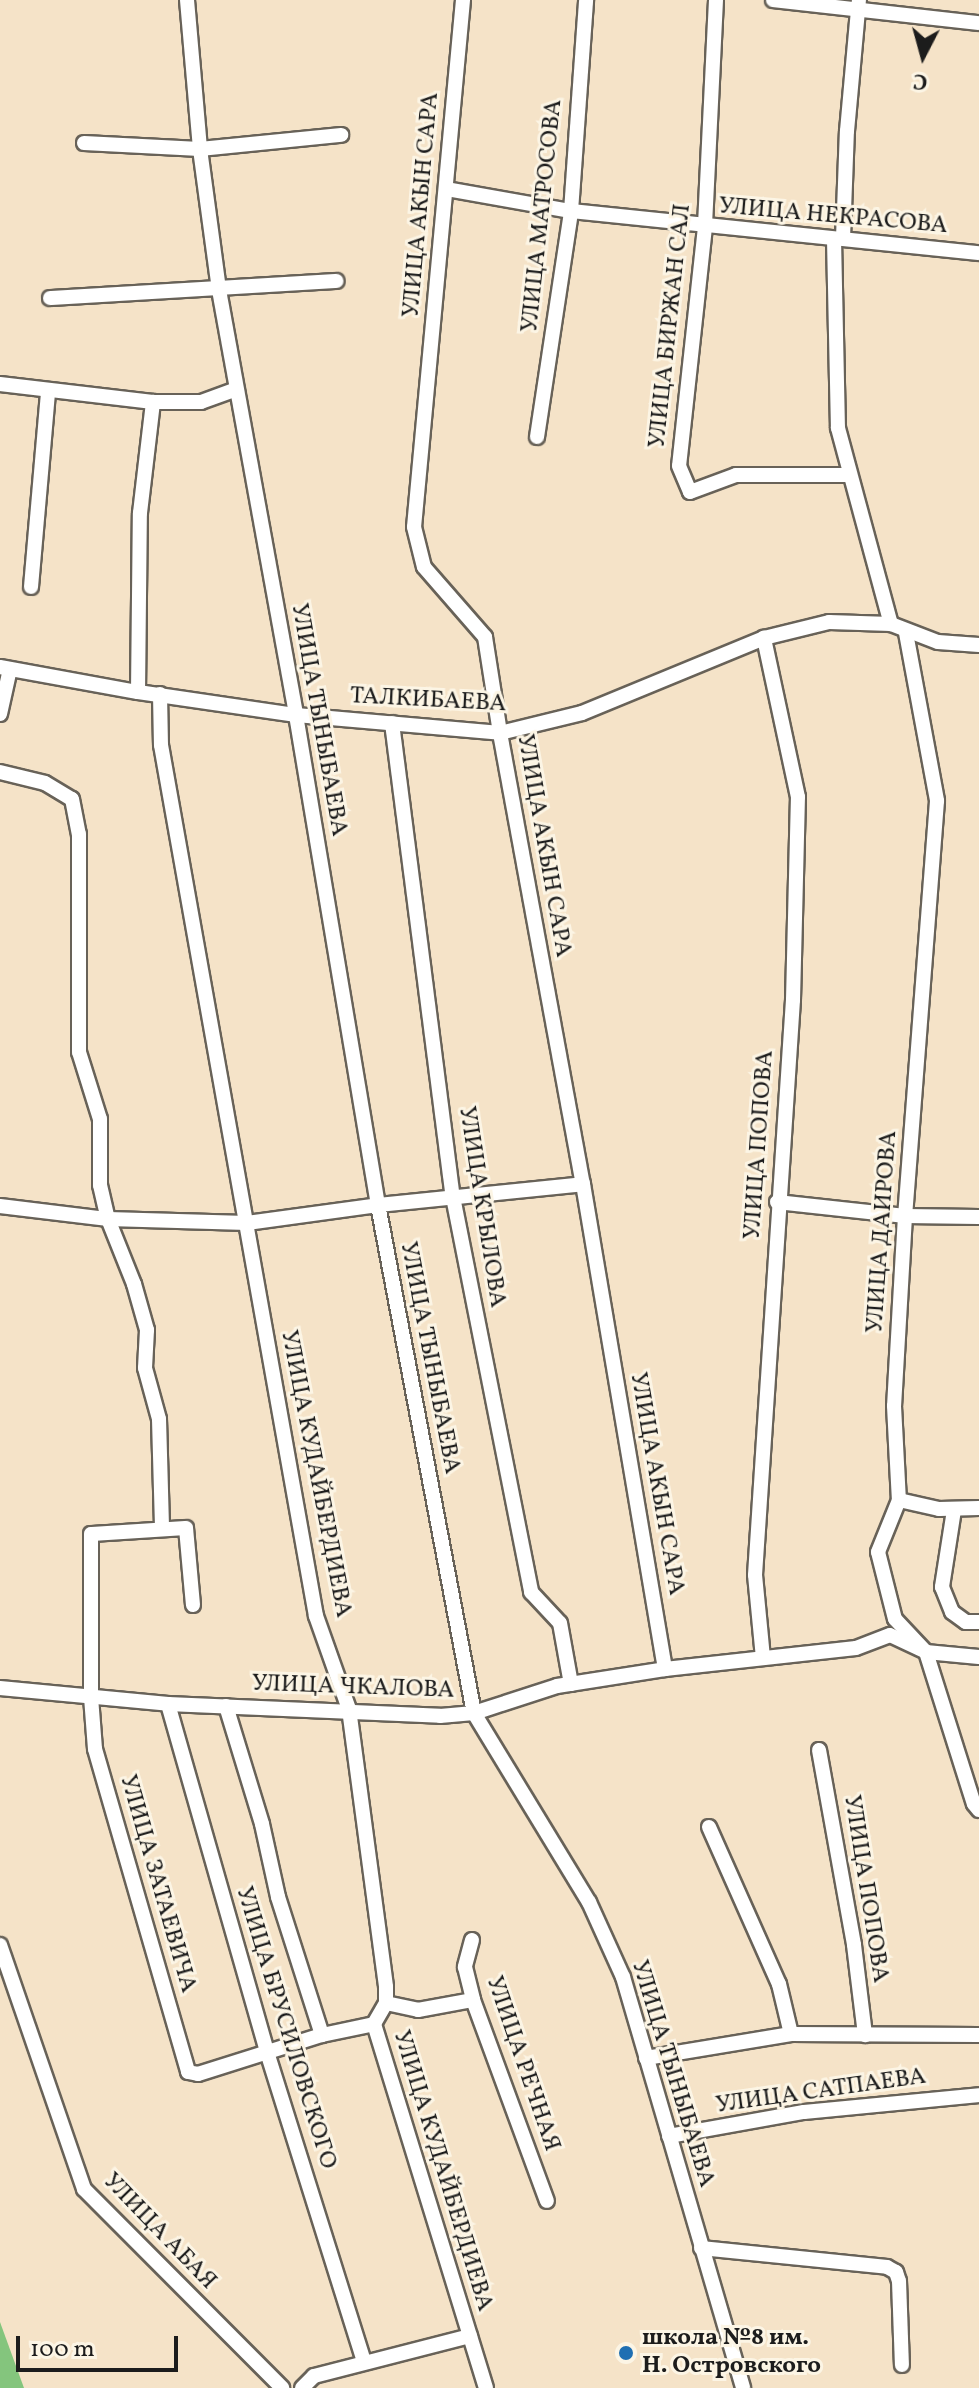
<!DOCTYPE html>
<html>
<head>
<meta charset="utf-8">
<style>
	body { margin:0 }
	#map { position:relative; width:979px; height:2388px; overflow:hidden; background:#f5e3c8; font-family:Vollkorn,serif }
	div>[style] { position:absolute }
	.green>* { inset:0; background:#84c57d }
	.roads { filter:drop-shadow(2px 0 #686258) drop-shadow(-2px 0 #686258) drop-shadow(0 2px #686258) drop-shadow(0 -2px #686258) }
	.minor>* { height:14px; margin:-7px; padding:0 7px; transform-origin:7px; border-radius:7px; background:#fff }
	.dots>* { width:22px; height:22px; translate:-50% -50%; box-sizing:border-box; border:4px solid #fcf5e5; border-radius:50% }
	span { translate:-50% -50%; white-space:nowrap; text-align:center; line-height:1.15; -webkit-text-stroke:6px #fcf5e5; paint-order:stroke }
	.street-label { font-size:24px; color:#1c1c1c }
	.poi-label { font-size:24px; color:#1c1c1c; font-weight:700 }
	.left { translate:0 -50%; text-align:left }
	.north { position:absolute; left:883px; top:16px; width:80px; height:80px; -webkit-text-stroke:6px #fcf5e5; paint-order:stroke; rotate:186deg; font-size:22px; font-weight:700; line-height:32px; text-align:center; color:#1c1c1c }
	.north::after { content:''; display:block; margin:auto; width:28px; height:36px; background:#1c1c1c; clip-path:polygon(50% 0,100% 100%,50% 72%,0 100%) }
	.scale { position:absolute; left:16px; top:2336px; width:162px; height:36px; box-sizing:border-box; border:4px solid #1c1c1c; border-top:0; padding-left:10px; font-size:24px; line-height:28px; white-space:nowrap; color:#1c1c1c; -webkit-text-stroke:6px #fcf5e5; paint-order:stroke }
</style>
</head>
<body>
<div id="map">
	<div class="green">
		<div style="clip-path:polygon(0 2322px,24px 2388px,0 2388px)"></div>
	</div>
	<div class="roads">
		<div class="minor">
			<div style="left:187px;top:0;width:150px;rotate:85deg"></div>
			<div style="left:200px;top:149px;width:142px;rotate:82.3deg"></div>
			<div style="left:219px;top:290px;width:432px;rotate:79.7deg"></div>
			<div style="left:296px;top:715px;width:497px;rotate:80.5deg"></div>
			<div style="left:378px;top:1205px;width:517px;rotate:79.3deg"></div>
			<div style="left:474px;top:1713px;width:221px;rotate:58.7deg"></div>
			<div style="left:589px;top:1902px;width:82px;rotate:65.6deg"></div>
			<div style="left:623px;top:1977px;width:428px;rotate:73.7deg"></div>
			<div style="left:463px;top:0;width:529px;rotate:95.31deg"></div>
			<div style="left:414px;top:527px;width:41px;rotate:76deg"></div>
			<div style="left:424px;top:567px;width:93px;rotate:48.9deg"></div>
			<div style="left:485px;top:637px;width:97px;rotate:81.1deg"></div>
			<div style="left:500px;top:733px;width:459px;rotate:79.6deg"></div>
			<div style="left:583px;top:1184px;width:492px;rotate:80.4deg"></div>
			<div style="left:716px;top:0;width:227px;rotate:92.8deg"></div>
			<div style="left:705px;top:227px;width:240px;rotate:96.2deg"></div>
			<div style="left:679px;top:466px;width:28px;rotate:67deg"></div>
			<div style="left:690px;top:492px;width:49px;rotate:-20.3deg"></div>
			<div style="left:736px;top:475px;width:114px"></div>
			<div style="left:773px;top:0;width:207px;rotate:6.4deg"></div>
			<div style="left:84px;top:143px;width:116px;rotate:3deg"></div>
			<div style="left:200px;top:149px;width:142px;rotate:-5.7deg"></div>
			<div style="left:447px;top:189px;width:126px;rotate:10.1deg"></div>
			<div style="left:571px;top:211px;width:410px;rotate:5.9deg"></div>
			<div style="left:843px;top:238px;width:107px;rotate:-87.9deg"></div>
			<div style="left:847px;top:131px;width:132px;rotate:-84.8deg"></div>
			<div style="left:834px;top:239px;width:189px;rotate:88.8deg"></div>
			<div style="left:838px;top:428px;width:203px;rotate:74.9deg"></div>
			<div style="left:50px;top:298px;width:287px;rotate:-3.4deg"></div>
			<div style="left:0;top:384px;width:154px;rotate:6.7deg"></div>
			<div style="left:153px;top:402px;width:48px"></div>
			<div style="left:201px;top:402px;width:37px;rotate:-20deg"></div>
			<div style="left:537px;top:437px;width:229px;rotate:-81.4deg"></div>
			<div style="left:571px;top:211px;width:212px;rotate:-85.9deg"></div>
			<div style="left:31px;top:587px;width:197px;rotate:-85deg"></div>
			<div style="left:906px;top:633px;width:171px;rotate:79.5deg"></div>
			<div style="left:937px;top:801px;width:416px;rotate:94.4deg"></div>
			<div style="left:905px;top:1216px;width:190px;rotate:93.3deg"></div>
			<div style="left:894px;top:1406px;width:94px;rotate:87deg"></div>
			<div style="left:899px;top:1500px;width:56px;rotate:112deg"></div>
			<div style="left:878px;top:1552px;width:69px;rotate:75.8deg"></div>
			<div style="left:895px;top:1619px;width:45px;rotate:46.8deg"></div>
			<div style="left:926px;top:1652px;width:159px;rotate:72.5deg"></div>
			<div style="left:974px;top:1804px;width:8px;rotate:50deg"></div>
			<div style="left:0;top:667px;width:140px;rotate:10.3deg"></div>
			<div style="left:138px;top:692px;width:160px;rotate:8.3deg"></div>
			<div style="left:296px;top:715px;width:205px;rotate:5deg"></div>
			<div style="left:500px;top:733px;width:84px;rotate:-13.7deg"></div>
			<div style="left:582px;top:713px;width:197px;rotate:-22.4deg"></div>
			<div style="left:764px;top:638px;width:67px;rotate:-13.8deg"></div>
			<div style="left:829px;top:622px;width:62px;rotate:1.8deg"></div>
			<div style="left:891px;top:624px;width:50px;rotate:21deg"></div>
			<div style="left:938px;top:642px;width:41px;rotate:4.2deg"></div>
			<div style="left:138px;top:692px;width:179px;rotate:-89.4deg"></div>
			<div style="left:140px;top:513px;width:112px;rotate:-83.3deg"></div>
			<div style="left:160px;top:694px;width:51px;rotate:88.9deg"></div>
			<div style="left:161px;top:745px;width:885px;rotate:79.91deg"></div>
			<div style="left:316px;top:1616px;width:99px;rotate:70.5deg"></div>
			<div style="left:349px;top:1709px;width:280px;rotate:82.4deg"></div>
			<div style="left:386px;top:1987px;width:16px;rotate:90deg"></div>
			<div style="left:386px;top:2003px;width:24px;rotate:120deg"></div>
			<div style="left:374px;top:2024px;width:381px;rotate:72.9deg"></div>
			<div style="left:0;top:714px;width:46px;rotate:-77.5deg"></div>
			<div style="left:392px;top:723px;width:478px;rotate:82.7deg"></div>
			<div style="left:453px;top:1197px;width:403px;rotate:78.8deg"></div>
			<div style="left:531px;top:1592px;width:42px;rotate:46.9deg"></div>
			<div style="left:560px;top:1623px;width:62px;rotate:79.8deg"></div>
			<div style="left:0;top:772px;width:46px;rotate:13.7deg"></div>
			<div style="left:45px;top:783px;width:31px;rotate:31deg"></div>
			<div style="left:72px;top:799px;width:36px;rotate:79deg"></div>
			<div style="left:79px;top:834px;width:218px;rotate:90deg"></div>
			<div style="left:79px;top:1052px;width:70px;rotate:72.6deg"></div>
			<div style="left:100px;top:1119px;width:66px;rotate:90deg"></div>
			<div style="left:100px;top:1185px;width:35px;rotate:77deg"></div>
			<div style="left:108px;top:1219px;width:70px;rotate:68.2deg"></div>
			<div style="left:134px;top:1284px;width:48px;rotate:74.2deg"></div>
			<div style="left:147px;top:1330px;width:38px;rotate:93deg"></div>
			<div style="left:145px;top:1368px;width:53px;rotate:74.6deg"></div>
			<div style="left:159px;top:1419px;width:110px;rotate:88.4deg"></div>
			<div style="left:777px;top:1202px;width:129px;rotate:6.2deg"></div>
			<div style="left:905px;top:1216px;width:74px;rotate:0.8deg"></div>
			<div style="left:0;top:1206px;width:109px;rotate:6.9deg"></div>
			<div style="left:108px;top:1219px;width:139px;rotate:1.6deg"></div>
			<div style="left:247px;top:1223px;width:132px;rotate:-7.8deg"></div>
			<div style="left:378px;top:1205px;width:206px;rotate:-5.8deg"></div>
			<div style="left:899px;top:1500px;width:41px;rotate:12.7deg"></div>
			<div style="left:939px;top:1509px;width:40px;rotate:-1.4deg"></div>
			<div style="left:954px;top:1510px;width:78px;rotate:98.9deg"></div>
			<div style="left:942px;top:1587px;width:27px;rotate:68deg"></div>
			<div style="left:952px;top:1612px;width:17px;rotate:36deg"></div>
			<div style="left:966px;top:1622px;width:13px"></div>
			<div style="left:193px;top:1605px;width:77px;rotate:-95.2deg"></div>
			<div style="left:186px;top:1528px;width:95px;rotate:176.4deg"></div>
			<div style="left:91px;top:1534px;width:163px;rotate:90deg"></div>
			<div style="left:91px;top:1697px;width:52px;rotate:85.6deg"></div>
			<div style="left:95px;top:1749px;width:336px;rotate:73.9deg"></div>
			<div style="left:188px;top:2072px;width:10px;rotate:11deg"></div>
			<div style="left:198px;top:2074px;width:130px;rotate:-17.5deg"></div>
			<div style="left:322px;top:2035px;width:53px;rotate:-11.9deg"></div>
			<div style="left:763px;top:1658px;width:83px;rotate:-95.5deg"></div>
			<div style="left:755px;top:1575px;width:576px;rotate:-86.22deg"></div>
			<div style="left:793px;top:1000px;width:203px;rotate:-88.6deg"></div>
			<div style="left:798px;top:797px;width:163px;rotate:-102.1deg"></div>
			<div style="left:0;top:1688px;width:169px;rotate:5.4deg"></div>
			<div style="left:168px;top:1704px;width:272px;rotate:2.5deg"></div>
			<div style="left:440px;top:1716px;width:34px;rotate:-5deg"></div>
			<div style="left:474px;top:1713px;width:87px;rotate:-18deg"></div>
			<div style="left:557px;top:1686px;width:109px;rotate:-8.9deg"></div>
			<div style="left:665px;top:1669px;width:192px;rotate:-6.3deg"></div>
			<div style="left:856px;top:1648px;width:36px;rotate:-21deg"></div>
			<div style="left:890px;top:1635px;width:40px;rotate:25deg"></div>
			<div style="left:926px;top:1652px;width:53px;rotate:5.4deg"></div>
			<div style="left:168px;top:1704px;width:362px;rotate:74.1deg"></div>
			<div style="left:267px;top:2052px;width:325px;rotate:72.6deg"></div>
			<div style="left:226px;top:1706px;width:123px;rotate:73deg"></div>
			<div style="left:262px;top:1824px;width:75px;rotate:77.6deg"></div>
			<div style="left:278px;top:1897px;width:145px;rotate:72.3deg"></div>
			<div style="left:819px;top:1750px;width:198px;rotate:79.8deg"></div>
			<div style="left:854px;top:1945px;width:91px;rotate:83deg"></div>
			<div style="left:709px;top:1827px;width:172px;rotate:66deg"></div>
			<div style="left:779px;top:1984px;width:51px;rotate:76.5deg"></div>
			<div style="left:472px;top:1940px;width:28px;rotate:105deg"></div>
			<div style="left:465px;top:1967px;width:34px;rotate:76deg"></div>
			<div style="left:473px;top:2000px;width:214px;rotate:69.8deg"></div>
			<div style="left:0;top:1945px;width:258px;rotate:71deg"></div>
			<div style="left:84px;top:2189px;width:281px;rotate:45.1deg"></div>
			<div style="left:386px;top:2003px;width:33px;rotate:12deg"></div>
			<div style="left:418px;top:2010px;width:56px;rotate:-10.3deg"></div>
			<div style="left:646px;top:2058px;width:147px;rotate:-9.4deg"></div>
			<div style="left:791px;top:2034px;width:188px;rotate:0.3deg"></div>
			<div style="left:669px;top:2136px;width:137px;rotate:-10.1deg"></div>
			<div style="left:804px;top:2112px;width:176px;rotate:-5.5deg"></div>
			<div style="left:701px;top:2248px;width:187px;rotate:5.8deg"></div>
			<div style="left:887px;top:2267px;width:10px;rotate:29deg"></div>
			<div style="left:896px;top:2272px;width:9px;rotate:72deg"></div>
			<div style="left:899px;top:2281px;width:84px;rotate:88deg"></div>
			<div style="left:302px;top:2388px;width:17px;rotate:-45deg"></div>
			<div style="left:314px;top:2376px;width:161px;rotate:-14.4deg"></div>
		</div>
	</div>
	<div class="dots">
		<div style="left:626px;top:2353px;background:#1f6fb2"></div>
	</div>
	<div class="street-label">
		<span style="left:422px;top:205px;rotate:-85deg">УЛИЦА АКЫН САРА</span>
		<span style="left:543px;top:216px;rotate:-84deg">УЛИЦА МАТРОСОВА</span>
		<span style="left:833px;top:217px;rotate:5deg">УЛИЦА НЕКРАСОВА</span>
		<span style="left:671px;top:326px;rotate:-84deg">УЛИЦА БИРЖАН САЛ</span>
		<span style="left:428px;top:701px;rotate:3deg">ТАЛКИБАЕВА</span>
		<span style="left:318px;top:720px;rotate:80deg">УЛИЦА ТЫНЫБАЕВА</span>
		<span style="left:543px;top:846px;rotate:80deg">УЛИЦА АКЫН САРА</span>
		<span style="left:760px;top:1145px;rotate:-86deg">УЛИЦА ПОПОВА</span>
		<span style="left:481px;top:1207px;rotate:81deg">УЛИЦА КРЫЛОВА</span>
		<span style="left:883px;top:1232px;rotate:-86deg">УЛИЦА ДАИРОВА</span>
		<span style="left:429px;top:1358px;rotate:79deg">УЛИЦА ТЫНЫБАЕВА</span>
		<span style="left:315px;top:1474px;rotate:79deg">УЛИЦА КУДАЙБЕРДИЕВА</span>
		<span style="left:656px;top:1484px;rotate:80deg">УЛИЦА АКЫН САРА</span>
		<span style="left:353px;top:1688px;rotate:2deg">УЛИЦА ЧКАЛОВА</span>
		<span style="left:157px;top:1884px;rotate:74deg">УЛИЦА ЗАТАЕВИЧА</span>
		<span style="left:865px;top:1889px;rotate:81deg">УЛИЦА ПОПОВА</span>
		<span style="left:285px;top:2028px;rotate:73deg">УЛИЦА БРУСИЛОВСКОГО</span>
		<span style="left:522px;top:2064px;rotate:71deg">УЛИЦА РЕЧНАЯ</span>
		<span style="left:672px;top:2074px;rotate:73deg">УЛИЦА ТЫНЫБАЕВА</span>
		<span style="left:821px;top:2092px;rotate:-8deg">УЛИЦА САТПАЕВА</span>
		<span style="left:442px;top:2171px;rotate:73deg">УЛИЦА КУДАЙБЕРДИЕВА</span>
		<span style="left:159px;top:2232px;rotate:46deg">УЛИЦА АБАЯ</span>
	</div>
	<div class="poi-label">
		<span class="left" style="left:642px;top:2353px">школа №8 им.<br>Н. Островского</span>
	</div>
	<div class="north">С</div>
	<div class="scale">100 m</div>
</div>
</body>
</html>
